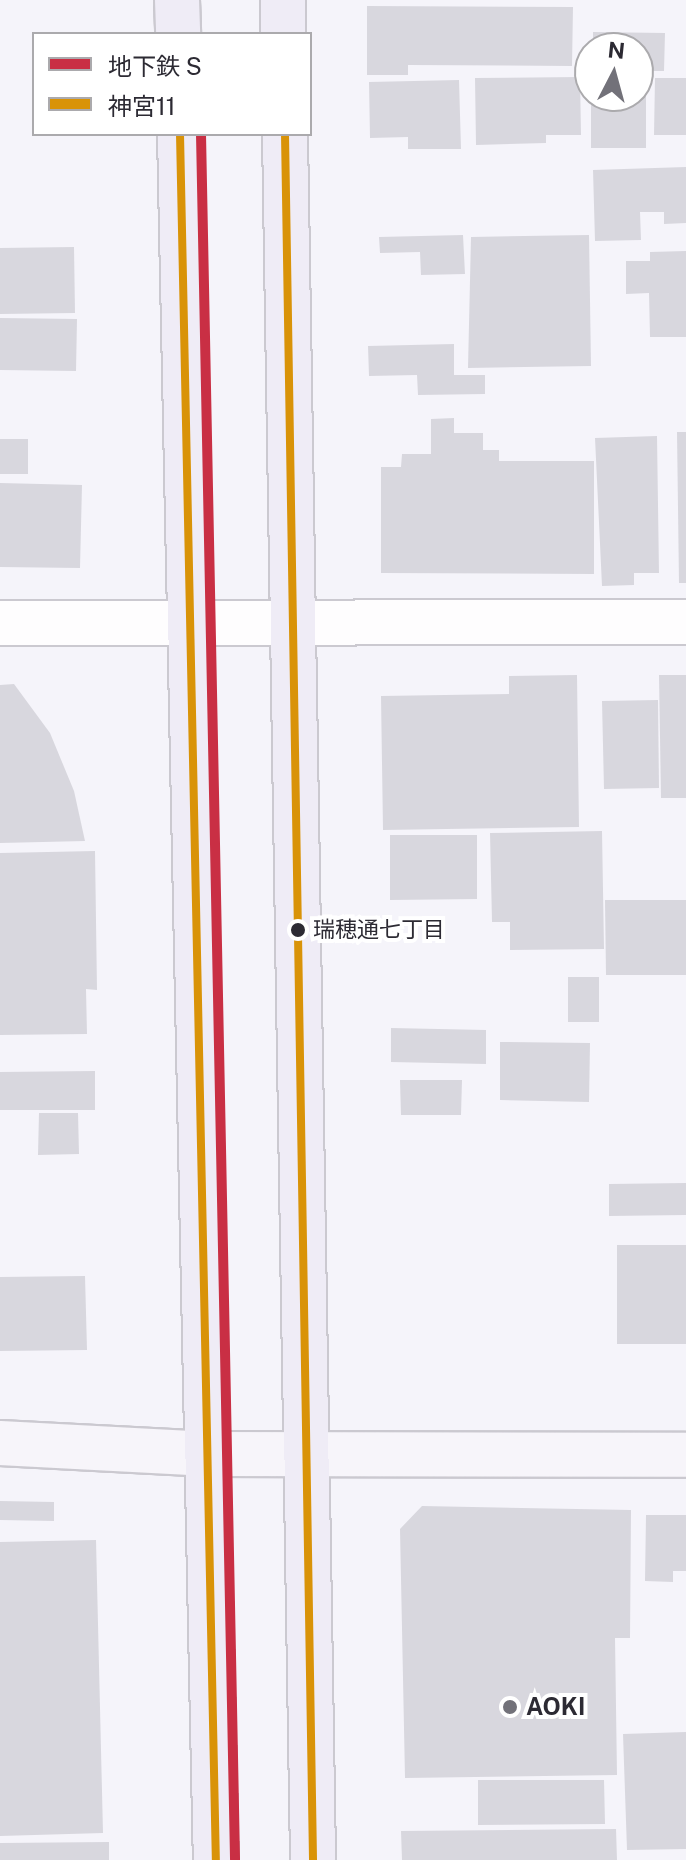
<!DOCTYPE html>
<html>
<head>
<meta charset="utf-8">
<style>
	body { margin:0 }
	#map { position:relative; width:686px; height:1860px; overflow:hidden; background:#f5f4fa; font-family:"Public Sans","Noto Sans JP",sans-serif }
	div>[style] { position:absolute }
	.building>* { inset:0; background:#d8d7de }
	.roads { filter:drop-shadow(2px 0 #cbc9d0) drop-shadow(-2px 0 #cbc9d0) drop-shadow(0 2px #cbc9d0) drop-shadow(0 -2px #cbc9d0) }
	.street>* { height:44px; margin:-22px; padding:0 22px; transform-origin:22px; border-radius:22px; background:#fefdfe }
	.secondary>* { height:44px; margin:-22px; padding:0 22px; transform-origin:22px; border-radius:22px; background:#f7f5fa }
	.primary>* { height:44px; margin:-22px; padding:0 22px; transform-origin:22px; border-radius:22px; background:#efecf6 }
	.bus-1>* { height:8px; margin:-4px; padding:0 4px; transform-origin:4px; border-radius:4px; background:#d99308 }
	.metro-1>* { height:10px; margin:-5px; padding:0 5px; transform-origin:5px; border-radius:5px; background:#c92f44 }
	.dots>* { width:22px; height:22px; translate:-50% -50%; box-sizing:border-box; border:4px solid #fff; border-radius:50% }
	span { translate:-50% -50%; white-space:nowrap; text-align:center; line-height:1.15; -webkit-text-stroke:8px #fff; paint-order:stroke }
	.bus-label { font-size:22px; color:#2c2a33 }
	.left { translate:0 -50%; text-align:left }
	.poi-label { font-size:24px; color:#2c2a33; font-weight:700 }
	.legend { position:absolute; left:32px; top:32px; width:280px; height:104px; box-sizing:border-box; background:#fff; border:2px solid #abaaad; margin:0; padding:10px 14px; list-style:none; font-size:24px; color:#2c2a33 }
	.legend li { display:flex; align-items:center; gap:16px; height:40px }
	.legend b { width:40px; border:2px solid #abaaad }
	.north { position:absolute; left:574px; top:32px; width:80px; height:80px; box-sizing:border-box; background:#fff; border:2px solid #abaaad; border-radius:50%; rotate:6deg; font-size:22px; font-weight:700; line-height:32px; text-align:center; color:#2c2a33 }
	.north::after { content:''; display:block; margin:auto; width:28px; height:36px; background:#727179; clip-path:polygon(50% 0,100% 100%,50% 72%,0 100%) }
</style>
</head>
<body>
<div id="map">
	<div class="building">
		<div style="clip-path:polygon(367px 6px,573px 7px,572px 66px,408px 65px,408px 75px,367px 75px)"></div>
		<div style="clip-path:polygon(593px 32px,665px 33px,664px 71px,638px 71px,638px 48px,593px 48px)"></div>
		<div style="clip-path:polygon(580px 77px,581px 135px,546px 135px,546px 143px,476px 145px,475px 78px)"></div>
		<div style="clip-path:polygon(655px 78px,686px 78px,686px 135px,654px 135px)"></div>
		<div style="clip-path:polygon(459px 80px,461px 149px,408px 149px,408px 137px,370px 138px,369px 82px)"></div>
		<div style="clip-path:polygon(638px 80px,646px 80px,646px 148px,591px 148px,591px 96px,638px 96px)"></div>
		<div style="clip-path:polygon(686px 167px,686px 223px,664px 224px,664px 212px,640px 212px,641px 240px,595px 241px,593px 170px)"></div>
		<div style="clip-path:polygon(463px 235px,465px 274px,421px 275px,420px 252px,380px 253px,379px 237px)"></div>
		<div style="clip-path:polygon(589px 235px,591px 366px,468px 368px,471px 237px)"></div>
		<div style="clip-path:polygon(74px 247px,75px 313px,0 314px,0 248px)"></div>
		<div style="clip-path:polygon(686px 251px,686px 337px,650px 337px,649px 293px,626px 294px,626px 261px,650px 261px,650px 252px)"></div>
		<div style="clip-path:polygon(0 318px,77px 319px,76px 371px,0 370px)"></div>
		<div style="clip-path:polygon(454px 344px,454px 375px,485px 375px,485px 394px,418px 395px,417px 375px,369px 376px,368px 346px)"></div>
		<div style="clip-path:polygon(454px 418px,454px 433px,483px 433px,483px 450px,499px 450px,499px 461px,594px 461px,594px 574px,381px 573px,381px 467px,401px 467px,402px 454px,431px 454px,431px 419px)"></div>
		<div style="clip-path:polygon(677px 432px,686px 432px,686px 583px,679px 583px)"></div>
		<div style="clip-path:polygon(657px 436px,659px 573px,634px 573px,634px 585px,602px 586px,595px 438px)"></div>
		<div style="clip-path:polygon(0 439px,28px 439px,28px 474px,0 474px)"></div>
		<div style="clip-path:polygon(0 483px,82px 485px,80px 568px,0 567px)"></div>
		<div style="clip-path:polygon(577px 675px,579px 827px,383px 830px,381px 696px,509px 694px,509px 676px)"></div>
		<div style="clip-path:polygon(659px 675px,686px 675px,686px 798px,661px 798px)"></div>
		<div style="clip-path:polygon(14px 684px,50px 733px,74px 791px,85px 841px,0 843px,0 685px)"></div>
		<div style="clip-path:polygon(658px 700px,659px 788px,604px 789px,602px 701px)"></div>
		<div style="clip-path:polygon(602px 831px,604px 949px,510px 950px,510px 922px,492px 922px,490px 833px)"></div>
		<div style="clip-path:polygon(390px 835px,477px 835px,477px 899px,390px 900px)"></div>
		<div style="clip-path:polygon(95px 851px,97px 990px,86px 989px,87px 1034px,0 1035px,0 853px)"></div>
		<div style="clip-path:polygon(605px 900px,686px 900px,686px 975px,606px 975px)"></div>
		<div style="clip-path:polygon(568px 977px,599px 977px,599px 1022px,568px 1022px)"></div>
		<div style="clip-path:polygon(391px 1028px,486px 1030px,486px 1064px,391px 1062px)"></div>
		<div style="clip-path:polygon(500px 1042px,590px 1043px,589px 1102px,500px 1100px)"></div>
		<div style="clip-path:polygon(95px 1071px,95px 1110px,0 1110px,0 1072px)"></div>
		<div style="clip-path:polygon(400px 1080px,462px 1080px,461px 1115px,401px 1115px)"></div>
		<div style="clip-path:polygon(39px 1113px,78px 1113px,79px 1154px,38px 1155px)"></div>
		<div style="clip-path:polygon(686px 1183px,686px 1215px,609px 1216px,609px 1184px)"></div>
		<div style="clip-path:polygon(617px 1245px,686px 1245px,686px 1344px,617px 1344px)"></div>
		<div style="clip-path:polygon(85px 1276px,87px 1350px,0 1351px,0 1277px)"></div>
		<div style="clip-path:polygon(0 1501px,54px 1502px,54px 1521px,0 1520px)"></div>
		<div style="clip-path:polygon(422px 1506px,631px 1510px,630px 1638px,615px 1638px,617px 1775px,405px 1778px,400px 1529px)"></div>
		<div style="clip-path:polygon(646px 1515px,686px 1515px,686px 1571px,673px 1571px,673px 1582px,645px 1581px)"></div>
		<div style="clip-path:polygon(96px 1540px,103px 1833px,0 1836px,0 1542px)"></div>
		<div style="clip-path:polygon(686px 1732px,686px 1849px,627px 1850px,623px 1734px)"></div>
		<div style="clip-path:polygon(478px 1780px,604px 1780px,605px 1824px,478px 1825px)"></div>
		<div style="clip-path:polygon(616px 1829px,617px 1860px,402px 1860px,401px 1831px)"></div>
		<div style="clip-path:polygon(109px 1842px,109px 1860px,0 1860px,0 1843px)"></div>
	</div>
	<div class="roads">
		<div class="street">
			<div style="left:0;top:623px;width:686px;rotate:-0.08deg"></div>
		</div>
		<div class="secondary">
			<div style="left:0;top:1443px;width:210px;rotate:3deg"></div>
			<div style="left:210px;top:1454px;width:476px;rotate:0.1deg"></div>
		</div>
		<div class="primary">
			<div style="left:177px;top:0;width:34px;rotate:88deg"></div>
			<div style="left:283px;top:0;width:34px;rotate:90deg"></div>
			<div style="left:180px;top:134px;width:1726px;rotate:88.81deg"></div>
			<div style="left:285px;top:134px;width:1726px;rotate:89.07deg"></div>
		</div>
	</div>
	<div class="bus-1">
		<div style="left:180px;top:134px;width:1726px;rotate:88.81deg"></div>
		<div style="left:285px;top:134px;width:1726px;rotate:89.07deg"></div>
	</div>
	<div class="metro-1">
		<div style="left:201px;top:134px;width:1726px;rotate:88.87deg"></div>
	</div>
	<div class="dots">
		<div style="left:298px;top:930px;background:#2c2a33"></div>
		<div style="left:510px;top:1707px;background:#727179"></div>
	</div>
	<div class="bus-label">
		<span class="left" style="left:313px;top:930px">瑞穂通七丁目</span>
	</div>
	<div class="poi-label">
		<span class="left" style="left:526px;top:1707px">AOKI</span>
	</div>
	<ul class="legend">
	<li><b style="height:10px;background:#c92f44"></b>地下鉄 S</li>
	<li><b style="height:10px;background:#d99308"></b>神宮11</li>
	</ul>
	<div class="north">N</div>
</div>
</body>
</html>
